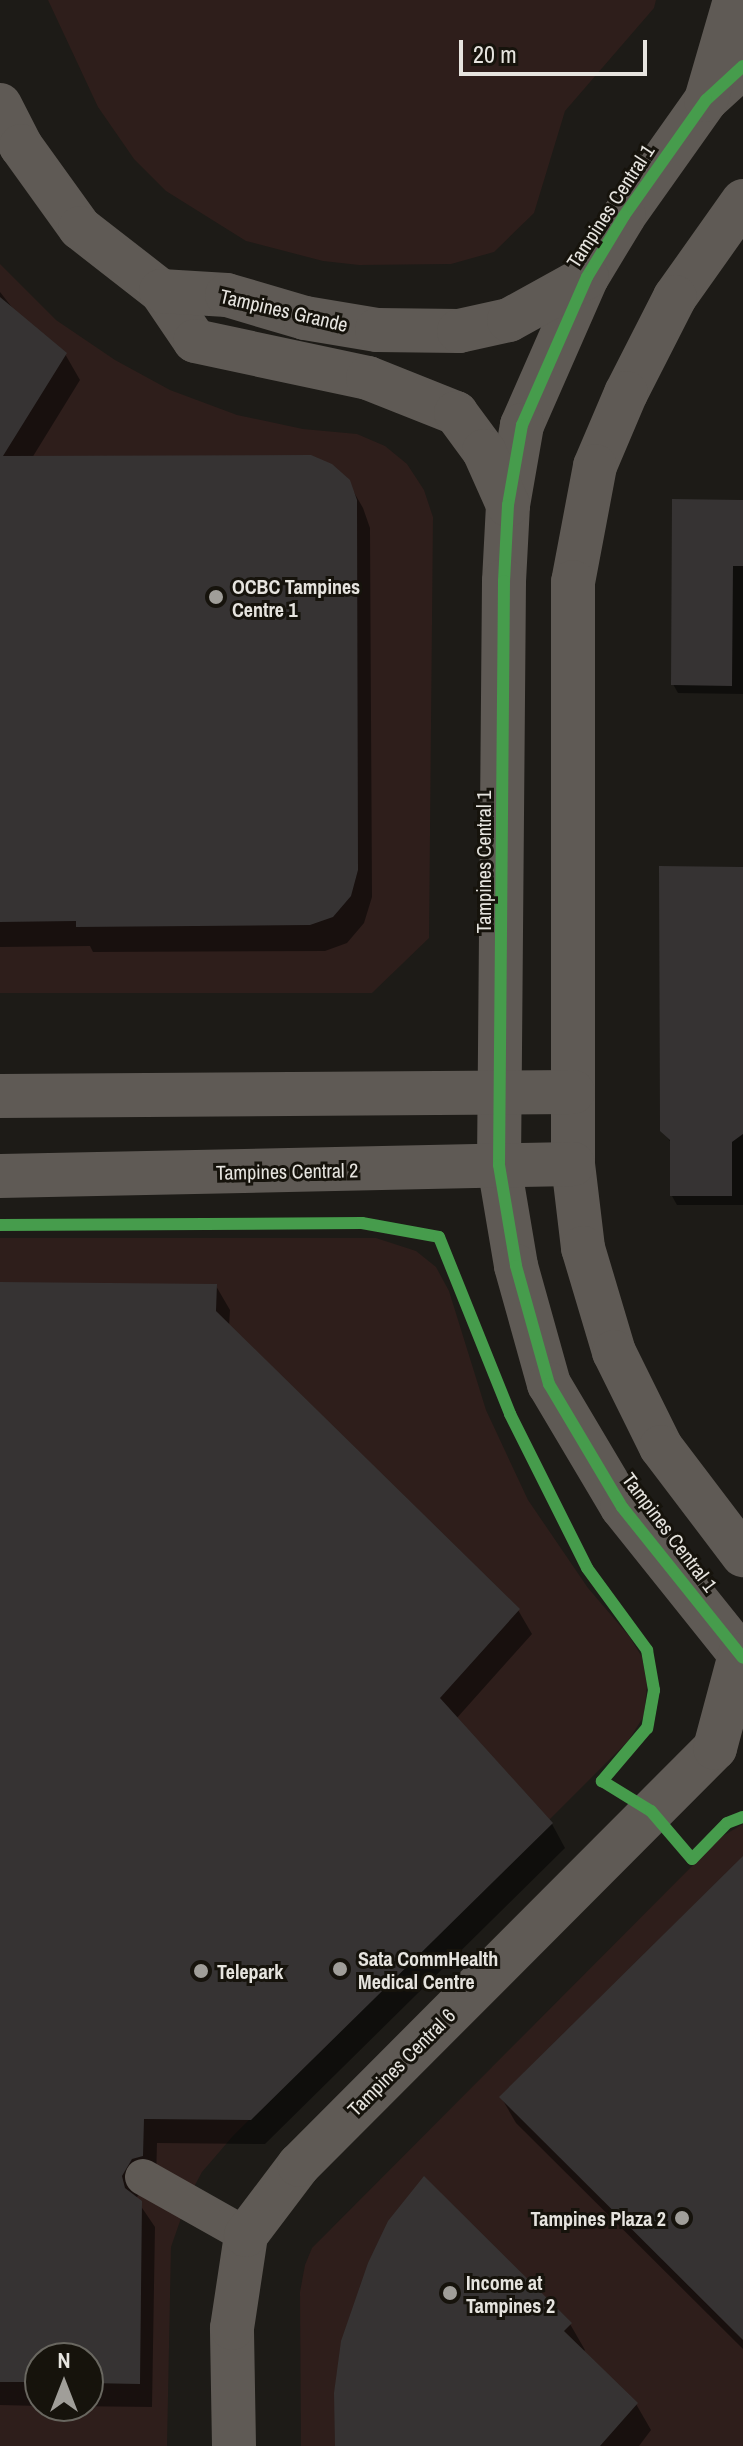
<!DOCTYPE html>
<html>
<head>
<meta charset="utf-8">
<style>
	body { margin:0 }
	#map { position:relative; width:743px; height:2446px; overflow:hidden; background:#1d1b17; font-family:"Archivo Narrow",sans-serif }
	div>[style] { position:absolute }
	.commercial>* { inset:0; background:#2e1e1b }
	.shadow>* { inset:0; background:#0007 }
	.building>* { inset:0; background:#363333 }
	.lane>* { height:36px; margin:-18px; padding:0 18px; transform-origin:18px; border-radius:18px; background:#5f5a55 }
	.street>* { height:44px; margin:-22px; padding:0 22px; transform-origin:22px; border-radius:22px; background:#5f5a55 }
	.cycleway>* { height:12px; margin:-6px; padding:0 6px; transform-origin:6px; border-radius:6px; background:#469c4c }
	.dots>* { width:22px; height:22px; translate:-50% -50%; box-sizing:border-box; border:4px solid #16130c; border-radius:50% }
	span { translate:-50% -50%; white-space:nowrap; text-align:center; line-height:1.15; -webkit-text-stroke:6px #16130c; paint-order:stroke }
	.street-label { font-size:20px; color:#e6e4df }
	.poi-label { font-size:20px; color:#e6e4df; font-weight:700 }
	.left { translate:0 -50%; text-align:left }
	.right { translate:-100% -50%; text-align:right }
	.north { position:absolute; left:24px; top:2342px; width:80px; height:80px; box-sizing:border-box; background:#16130c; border:2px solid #696760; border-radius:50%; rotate:0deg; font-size:22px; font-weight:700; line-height:32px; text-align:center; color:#e6e4df }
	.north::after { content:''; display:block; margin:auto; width:28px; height:36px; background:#a09e99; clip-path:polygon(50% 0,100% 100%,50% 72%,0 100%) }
	.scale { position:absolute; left:459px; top:40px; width:188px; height:36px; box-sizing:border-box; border:4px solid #e6e4df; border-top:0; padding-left:10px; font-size:24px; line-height:28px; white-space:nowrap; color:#e6e4df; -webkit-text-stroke:6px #16130c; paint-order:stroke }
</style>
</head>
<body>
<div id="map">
	<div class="commercial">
		<div style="clip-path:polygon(48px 0,656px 0,654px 8px,565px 111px,534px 213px,494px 252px,451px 264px,359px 265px,323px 261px,246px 241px,166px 191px,134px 159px,98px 107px)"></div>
		<div style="clip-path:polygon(0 264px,56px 320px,115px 360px,170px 390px,237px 415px,303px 429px,357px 434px,385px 446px,407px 464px,424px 490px,433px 517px,429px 938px,372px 993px,0 993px)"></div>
		<div style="clip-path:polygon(evenodd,0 1238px,376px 1238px,416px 1251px,436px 1267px,449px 1291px,486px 1410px,528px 1500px,588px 1588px,629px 1636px,642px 1657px,647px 1685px,644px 1716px,628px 1741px,233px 2136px,202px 2172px,188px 2198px,171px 2247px,167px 2446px,0 2446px,0 1238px,40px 2358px,88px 2358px,88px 2406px,40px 2406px,40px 2358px)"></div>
		<div style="clip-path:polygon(743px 1824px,743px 2446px,301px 2446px,300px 2292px,305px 2265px,312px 2248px,721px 1837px)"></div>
	</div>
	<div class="shadow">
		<div style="clip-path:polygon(0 292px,18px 315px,65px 354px,80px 380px,32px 458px,348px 482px,363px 508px,370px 528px,372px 897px,364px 923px,347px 943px,325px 951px,93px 952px,90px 946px,0 947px)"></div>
		<div style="clip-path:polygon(743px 502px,743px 694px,678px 693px,673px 684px)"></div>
		<div style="clip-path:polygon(743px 869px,743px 1205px,677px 1205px,672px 1196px,672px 1144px,662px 1130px)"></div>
		<div style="clip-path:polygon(0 1284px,216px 1286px,230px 1310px,229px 1327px,518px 1610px,532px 1634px,456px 1719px,552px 1824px,565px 1848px,265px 2144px,157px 2143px,156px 2180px,145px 2183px,136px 2199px,155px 2227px,152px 2407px,66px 2406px,88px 2406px,88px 2358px,40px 2358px,40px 2406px,0 2405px)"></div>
		<div style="clip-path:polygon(743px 1859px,743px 2349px,516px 2123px,501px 2097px)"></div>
		<div style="clip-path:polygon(570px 2324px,585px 2350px,583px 2352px,636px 2404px,651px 2430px,639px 2446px,337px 2446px)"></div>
	</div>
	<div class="building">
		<div style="clip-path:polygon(0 297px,67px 353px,3px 456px,311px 455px,332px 464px,350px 480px,357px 500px,358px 870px,351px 896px,333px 917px,310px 925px,76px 927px,76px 921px,0 922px)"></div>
		<div style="clip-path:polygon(672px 499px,743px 500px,743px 566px,733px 566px,732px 686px,671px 685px)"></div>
		<div style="clip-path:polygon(659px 866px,743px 867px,743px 1134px,732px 1142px,732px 1196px,670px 1196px,670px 1140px,660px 1131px)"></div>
		<div style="clip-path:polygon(0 1282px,217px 1284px,216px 1311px,520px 1609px,440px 1698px,553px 1823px,251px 2120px,144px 2119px,143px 2156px,132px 2159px,122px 2176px,125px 2188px,142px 2201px,140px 2384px,88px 2383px,88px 2358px,40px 2358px,40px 2382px,0 2382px)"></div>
		<div style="clip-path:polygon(743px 1856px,743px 2340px,499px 2097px)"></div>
		<div style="clip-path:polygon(424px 2176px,572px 2323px,564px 2331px,638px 2403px,600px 2446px,335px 2446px,334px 2393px,341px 2341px,368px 2263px,388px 2221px)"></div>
	</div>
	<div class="lane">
		<div style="left:143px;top:2177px;width:118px;rotate:29.4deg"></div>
	</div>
	<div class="street">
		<div style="left:743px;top:66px;width:50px;rotate:137.4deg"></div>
		<div style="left:706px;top:100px;width:142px;rotate:125.3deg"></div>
		<div style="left:624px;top:216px;width:71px;rotate:121.2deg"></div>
		<div style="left:587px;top:277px;width:162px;rotate:113.7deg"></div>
		<div style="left:522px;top:425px;width:81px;rotate:99.9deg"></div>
		<div style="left:508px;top:505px;width:76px;rotate:93deg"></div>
		<div style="left:504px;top:581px;width:584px;rotate:90.49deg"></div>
		<div style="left:499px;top:1165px;width:102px;rotate:80.4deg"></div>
		<div style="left:516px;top:1266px;width:123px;rotate:74.4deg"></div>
		<div style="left:549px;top:1384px;width:143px;rotate:59.3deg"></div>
		<div style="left:622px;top:1507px;width:193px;rotate:51.3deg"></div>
		<div style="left:706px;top:100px;width:104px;rotate:-73.8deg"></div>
		<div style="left:0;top:105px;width:46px;rotate:62.9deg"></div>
		<div style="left:21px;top:146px;width:101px;rotate:54.3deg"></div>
		<div style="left:80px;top:228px;width:103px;rotate:37.9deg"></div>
		<div style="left:161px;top:291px;width:60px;rotate:55.8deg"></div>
		<div style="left:195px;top:341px;width:177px;rotate:12.1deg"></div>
		<div style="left:368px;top:378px;width:95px;rotate:21.7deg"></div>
		<div style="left:456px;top:413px;width:47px;rotate:53.6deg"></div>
		<div style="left:484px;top:451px;width:59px;rotate:66deg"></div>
		<div style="left:743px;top:201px;width:118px;rotate:125.3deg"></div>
		<div style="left:675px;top:297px;width:108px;rotate:117deg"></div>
		<div style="left:626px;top:393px;width:79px;rotate:113deg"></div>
		<div style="left:595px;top:466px;width:118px;rotate:100.7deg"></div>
		<div style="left:573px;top:582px;width:582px;rotate:90deg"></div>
		<div style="left:573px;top:1164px;width:85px;rotate:83.2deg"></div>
		<div style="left:583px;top:1248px;width:109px;rotate:73.4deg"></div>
		<div style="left:614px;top:1352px;width:106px;rotate:63.7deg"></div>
		<div style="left:661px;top:1447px;width:136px;rotate:52.8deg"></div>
		<div style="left:161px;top:291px;width:66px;rotate:3.5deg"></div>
		<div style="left:227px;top:295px;width:81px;rotate:16.4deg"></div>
		<div style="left:305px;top:318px;width:73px;rotate:9.5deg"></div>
		<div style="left:377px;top:330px;width:82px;rotate:0.7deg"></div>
		<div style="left:459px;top:331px;width:51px;rotate:-12.4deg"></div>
		<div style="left:509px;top:320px;width:89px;rotate:-28.9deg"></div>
		<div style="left:0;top:1096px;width:573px;rotate:-0.4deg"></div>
		<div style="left:0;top:1176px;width:573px;rotate:-1.2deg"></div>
		<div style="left:234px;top:2446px;width:118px;rotate:-91deg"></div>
		<div style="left:232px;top:2328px;width:94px;rotate:-81.4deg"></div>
		<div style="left:246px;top:2235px;width:88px;rotate:-52.9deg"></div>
		<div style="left:299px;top:2165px;width:589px;rotate:-45.07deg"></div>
		<div style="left:715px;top:1748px;width:96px;rotate:-75deg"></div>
	</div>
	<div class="cycleway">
		<div style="left:743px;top:66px;width:50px;rotate:137.4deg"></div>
		<div style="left:706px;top:100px;width:142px;rotate:125.3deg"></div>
		<div style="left:624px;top:216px;width:71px;rotate:121.2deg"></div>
		<div style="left:587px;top:277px;width:162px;rotate:113.7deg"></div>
		<div style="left:522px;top:425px;width:81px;rotate:99.9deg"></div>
		<div style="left:508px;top:505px;width:76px;rotate:93deg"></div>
		<div style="left:504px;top:581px;width:584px;rotate:90.49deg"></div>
		<div style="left:499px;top:1165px;width:102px;rotate:80.4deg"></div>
		<div style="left:516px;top:1266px;width:123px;rotate:74.4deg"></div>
		<div style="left:549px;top:1384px;width:143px;rotate:59.3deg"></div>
		<div style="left:622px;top:1507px;width:193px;rotate:51.3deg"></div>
		<div style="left:0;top:1225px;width:362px;rotate:-0.3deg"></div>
		<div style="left:362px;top:1223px;width:78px;rotate:10.3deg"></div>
		<div style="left:439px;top:1237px;width:191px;rotate:68.1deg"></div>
		<div style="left:510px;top:1414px;width:172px;rotate:63.4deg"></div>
		<div style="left:587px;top:1568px;width:102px;rotate:53.8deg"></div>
		<div style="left:647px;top:1650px;width:41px;rotate:80.1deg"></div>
		<div style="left:654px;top:1690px;width:39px;rotate:100deg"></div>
		<div style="left:647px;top:1728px;width:70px;rotate:130.3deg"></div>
		<div style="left:602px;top:1781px;width:57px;rotate:31.5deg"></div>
		<div style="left:651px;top:1811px;width:63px;rotate:49.5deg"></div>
		<div style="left:692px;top:1859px;width:50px;rotate:-45.8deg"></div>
		<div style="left:727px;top:1823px;width:17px;rotate:-21deg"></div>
	</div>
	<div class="dots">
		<div style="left:216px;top:597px;background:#a09e99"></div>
		<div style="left:340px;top:1969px;background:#a09e99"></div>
		<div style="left:201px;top:1971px;background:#a09e99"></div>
		<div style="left:682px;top:2218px;background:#a09e99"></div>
		<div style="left:450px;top:2293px;background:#a09e99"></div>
	</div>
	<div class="street-label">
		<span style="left:610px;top:206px;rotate:-57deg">Tampines Central 1</span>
		<span style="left:284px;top:310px;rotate:13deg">Tampines Grande</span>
		<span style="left:483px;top:862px;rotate:-90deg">Tampines Central 1</span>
		<span style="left:287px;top:1171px;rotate:-1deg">Tampines Central 2</span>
		<span style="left:670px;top:1532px;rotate:53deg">Tampines Central 1</span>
		<span style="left:401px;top:2062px;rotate:-45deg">Tampines Central 6</span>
	</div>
	<div class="poi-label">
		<span class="left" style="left:232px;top:598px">OCBC Tampines<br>Centre 1</span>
		<span class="left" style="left:358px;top:1970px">Sata CommHealth<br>Medical Centre</span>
		<span class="left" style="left:217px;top:1971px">Telepark</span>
		<span class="right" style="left:666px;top:2218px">Tampines Plaza 2</span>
		<span class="left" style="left:466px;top:2294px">Income at<br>Tampines 2</span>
	</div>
	<div class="north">N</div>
	<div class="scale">20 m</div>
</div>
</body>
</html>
